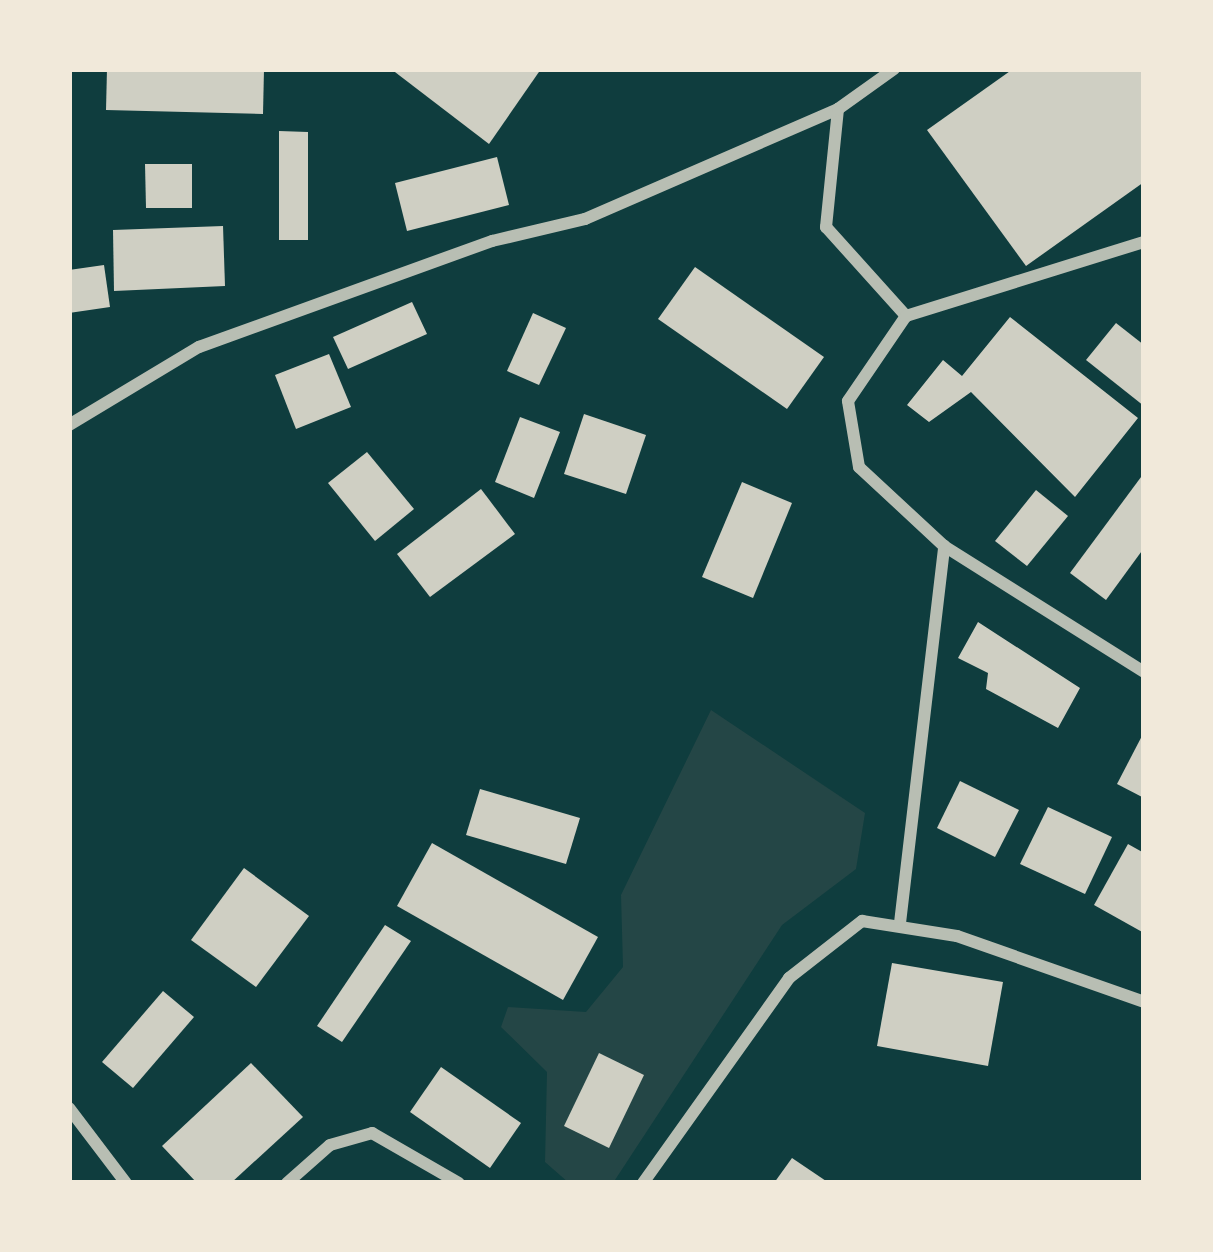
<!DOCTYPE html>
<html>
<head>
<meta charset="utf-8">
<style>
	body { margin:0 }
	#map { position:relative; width:1213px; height:1252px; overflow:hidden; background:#0f3d3e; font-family:"Fira Sans Condensed",sans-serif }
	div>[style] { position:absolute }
	.green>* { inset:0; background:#244646 }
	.building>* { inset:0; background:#cfcfc3 }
	.minor>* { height:12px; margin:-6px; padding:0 6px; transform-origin:6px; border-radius:6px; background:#b8beb3 }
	span { translate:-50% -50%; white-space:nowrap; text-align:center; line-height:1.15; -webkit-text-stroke:12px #f1e9da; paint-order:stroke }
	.frame { position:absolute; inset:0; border:72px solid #f1e9da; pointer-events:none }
</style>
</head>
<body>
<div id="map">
	<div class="green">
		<div style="clip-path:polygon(711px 710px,865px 813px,856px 869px,782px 925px,613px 1183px,569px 1183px,545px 1162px,547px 1072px,501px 1027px,508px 1007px,586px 1012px,623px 967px,621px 895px)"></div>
	</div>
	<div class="building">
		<div style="clip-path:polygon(107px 69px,264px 69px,263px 114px,106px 110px)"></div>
		<div style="clip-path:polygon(391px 69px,541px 69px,489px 144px)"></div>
		<div style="clip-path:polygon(1013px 69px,1144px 69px,1144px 182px,1026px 266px,927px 130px)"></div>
		<div style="clip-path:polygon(279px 131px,308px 132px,308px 240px,279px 240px)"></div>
		<div style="clip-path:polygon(497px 157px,509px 205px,407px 231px,395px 183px)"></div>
		<div style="clip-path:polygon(145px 164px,192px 164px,192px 208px,146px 208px)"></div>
		<div style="clip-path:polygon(223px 226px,225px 286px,114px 291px,113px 230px)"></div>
		<div style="clip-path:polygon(104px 265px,110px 307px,69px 313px,69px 270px)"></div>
		<div style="clip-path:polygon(695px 267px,824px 357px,787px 409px,658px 319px)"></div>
		<div style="clip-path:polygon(412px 302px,427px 334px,348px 369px,333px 337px)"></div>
		<div style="clip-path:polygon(533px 313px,566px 328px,539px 385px,507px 371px)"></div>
		<div style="clip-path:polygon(1010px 317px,1138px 418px,1075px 497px,971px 392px,929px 422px,907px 405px,943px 360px,962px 376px)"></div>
		<div style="clip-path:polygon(1116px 323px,1144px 345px,1144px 406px,1086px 360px)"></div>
		<div style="clip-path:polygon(329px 354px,351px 407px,296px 429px,275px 375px)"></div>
		<div style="clip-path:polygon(584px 414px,646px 435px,626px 494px,564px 474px)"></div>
		<div style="clip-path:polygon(520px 417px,560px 432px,534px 498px,495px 482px)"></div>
		<div style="clip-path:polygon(367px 452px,414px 509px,375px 541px,328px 483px)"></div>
		<div style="clip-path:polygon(1144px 473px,1144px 548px,1106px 600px,1070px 573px)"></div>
		<div style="clip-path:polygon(742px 482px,792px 503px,753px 598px,702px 577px)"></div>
		<div style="clip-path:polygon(481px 489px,515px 534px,430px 597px,397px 554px)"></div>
		<div style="clip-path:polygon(1036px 490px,1068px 516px,1027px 566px,995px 541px)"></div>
		<div style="clip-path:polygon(978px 622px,1080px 688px,1058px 728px,986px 689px,988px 673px,958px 658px)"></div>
		<div style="clip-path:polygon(1144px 732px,1144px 798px,1117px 784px)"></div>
		<div style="clip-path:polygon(960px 781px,1019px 810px,995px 857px,937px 828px)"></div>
		<div style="clip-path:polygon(480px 789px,580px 818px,566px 864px,466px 835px)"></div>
		<div style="clip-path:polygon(1048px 807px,1112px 837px,1085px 894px,1020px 864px)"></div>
		<div style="clip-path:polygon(432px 843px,598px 937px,563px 1000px,397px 906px)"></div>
		<div style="clip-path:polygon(1128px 844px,1144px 853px,1144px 933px,1094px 905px)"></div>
		<div style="clip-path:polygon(244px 868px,309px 916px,256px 987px,191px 940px)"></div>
		<div style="clip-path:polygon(385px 925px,411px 941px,342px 1042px,317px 1026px)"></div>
		<div style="clip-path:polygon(892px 963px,1003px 982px,988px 1066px,877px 1046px)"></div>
		<div style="clip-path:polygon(163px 991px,194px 1017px,133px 1088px,102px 1062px)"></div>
		<div style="clip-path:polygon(599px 1053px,644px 1075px,609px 1148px,564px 1126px)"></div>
		<div style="clip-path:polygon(251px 1063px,303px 1117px,231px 1183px,197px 1183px,162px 1146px)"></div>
		<div style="clip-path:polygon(441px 1067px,521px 1123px,490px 1168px,410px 1112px)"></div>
		<div style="clip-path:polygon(792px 1158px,829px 1183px,774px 1183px)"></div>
	</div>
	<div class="minor">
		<div style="left:838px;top:109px;width:119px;rotate:95.8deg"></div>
		<div style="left:826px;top:227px;width:120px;rotate:48deg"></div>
		<div style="left:69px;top:425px;width:152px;rotate:-31deg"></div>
		<div style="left:199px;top:347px;width:312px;rotate:-19.9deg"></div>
		<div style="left:492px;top:241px;width:96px;rotate:-13.3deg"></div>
		<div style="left:585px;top:219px;width:276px;rotate:-23.5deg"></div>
		<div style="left:838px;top:109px;width:69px;rotate:-35.5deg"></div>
		<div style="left:944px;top:546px;width:236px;rotate:32.2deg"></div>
		<div style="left:900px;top:923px;width:380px;rotate:-83.3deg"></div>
		<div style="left:944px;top:546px;width:116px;rotate:-137.1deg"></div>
		<div style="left:859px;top:467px;width:67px;rotate:-99.5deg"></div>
		<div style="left:848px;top:401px;width:103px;rotate:-55.7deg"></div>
		<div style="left:906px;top:316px;width:249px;rotate:-17.3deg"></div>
		<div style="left:69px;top:1108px;width:94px;rotate:52.8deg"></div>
		<div style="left:287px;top:1183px;width:57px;rotate:-41.5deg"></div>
		<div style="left:330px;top:1145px;width:44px;rotate:-15.9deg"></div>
		<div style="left:372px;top:1133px;width:100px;rotate:29.9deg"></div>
		<div style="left:643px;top:1183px;width:252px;rotate:-54.5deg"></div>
		<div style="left:789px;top:978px;width:93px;rotate:-38deg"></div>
		<div style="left:862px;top:921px;width:96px;rotate:9deg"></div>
		<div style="left:957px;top:936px;width:198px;rotate:19.4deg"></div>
	</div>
	<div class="frame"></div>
</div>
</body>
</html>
